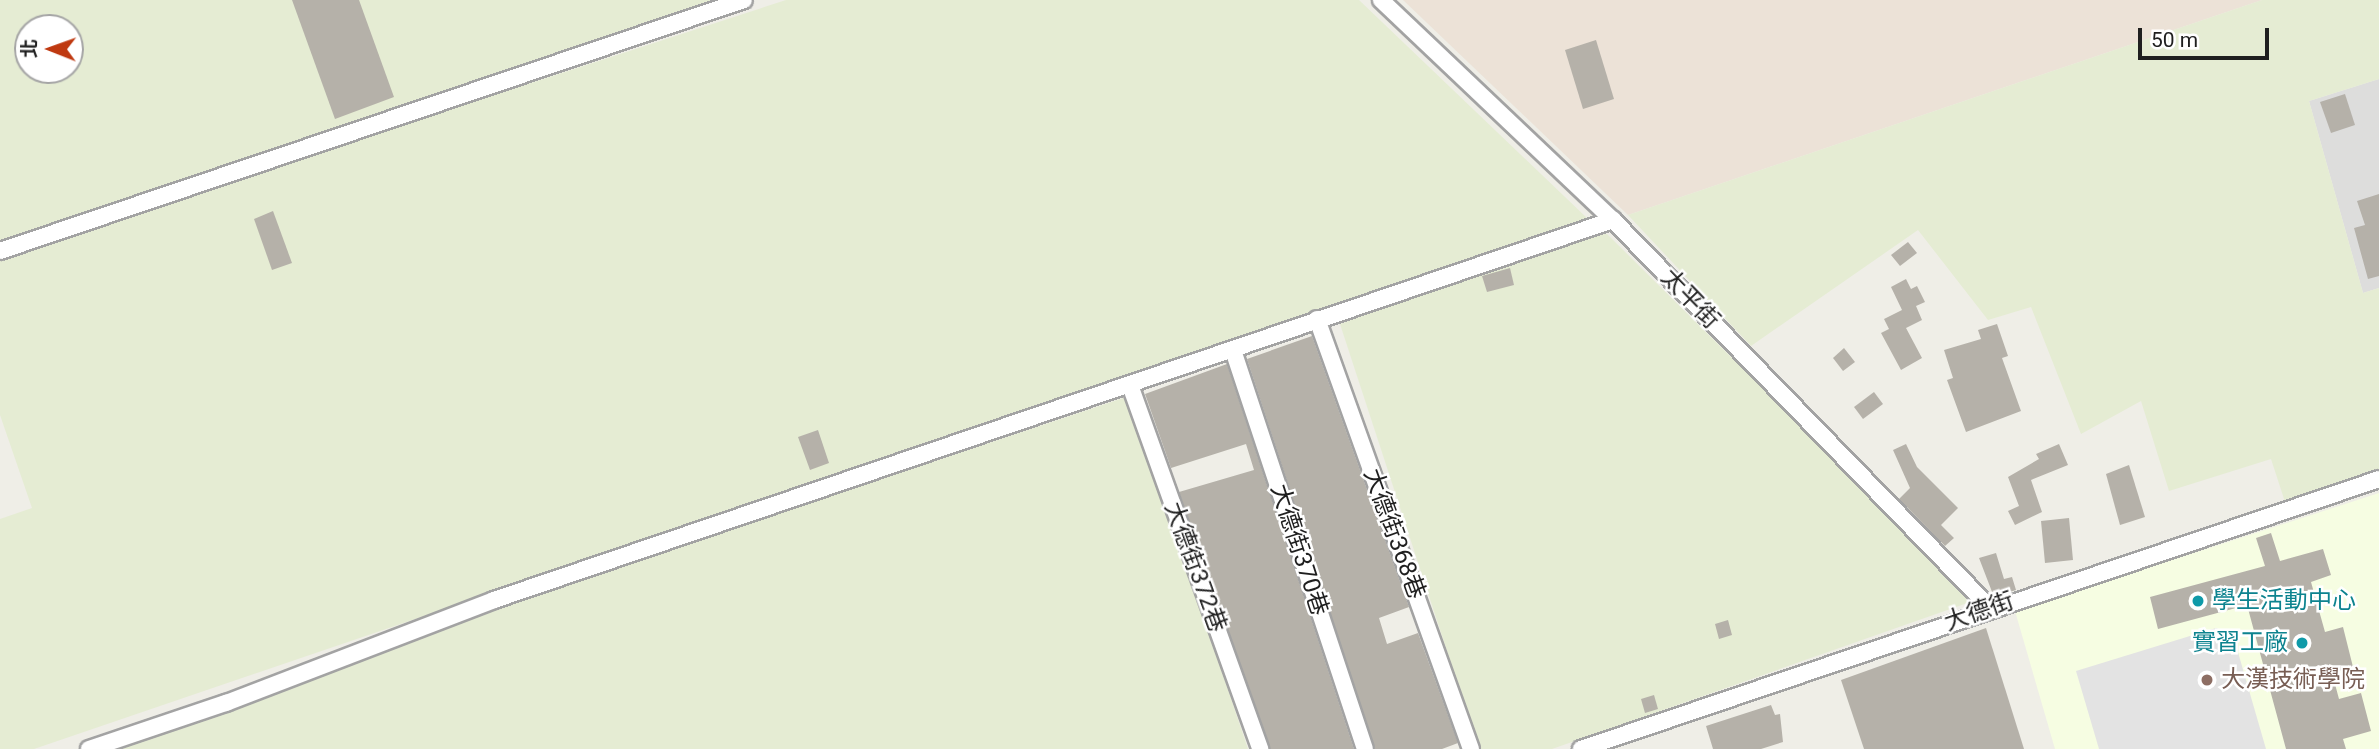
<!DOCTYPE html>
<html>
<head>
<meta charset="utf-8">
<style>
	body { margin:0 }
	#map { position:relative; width:2379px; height:749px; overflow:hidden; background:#efeee7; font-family:Roboto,"Noto Sans TC",sans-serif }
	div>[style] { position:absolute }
	.residential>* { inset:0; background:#dddddc }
	.education>* { inset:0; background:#f6fde2 }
	.military>* { inset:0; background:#ece2d7 }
	.farmland>* { inset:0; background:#e5ecd3 }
	.parking>* { inset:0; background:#e3e3e3 }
	.building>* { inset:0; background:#b5b1a9 }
	.roads { filter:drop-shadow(2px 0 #a3a3a3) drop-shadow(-2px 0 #a3a3a3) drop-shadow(0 2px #a3a3a3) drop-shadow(0 -2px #a3a3a3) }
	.street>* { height:16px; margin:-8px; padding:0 8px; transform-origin:8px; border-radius:8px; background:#fff }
	.dots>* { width:19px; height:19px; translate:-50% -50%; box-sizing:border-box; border:4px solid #fff; border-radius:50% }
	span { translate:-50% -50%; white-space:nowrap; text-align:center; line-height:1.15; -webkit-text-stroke:5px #fff; paint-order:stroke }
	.street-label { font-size:24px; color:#1f1f1f }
	.culture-label { font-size:24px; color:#0d838f }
	.left { translate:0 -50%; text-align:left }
	.right { translate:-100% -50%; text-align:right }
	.education-label { font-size:24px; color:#785e54 }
	.north { position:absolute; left:14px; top:14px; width:70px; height:70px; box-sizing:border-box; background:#fff; border:2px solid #a5a5a5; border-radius:50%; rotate:271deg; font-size:19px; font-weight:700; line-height:28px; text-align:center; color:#1f1f1f }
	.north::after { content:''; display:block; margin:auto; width:24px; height:32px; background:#bf3910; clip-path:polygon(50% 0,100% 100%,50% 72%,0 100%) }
	.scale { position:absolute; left:2138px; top:28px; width:131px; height:32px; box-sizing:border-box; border:4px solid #1f1f1f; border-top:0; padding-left:9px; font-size:21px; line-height:24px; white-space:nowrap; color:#1f1f1f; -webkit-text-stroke:5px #fff; paint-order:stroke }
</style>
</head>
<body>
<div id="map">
	<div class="residential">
		<div style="clip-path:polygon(2379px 79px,2379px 288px,2363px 293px,2309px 101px)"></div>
	</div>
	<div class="education">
		<div style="clip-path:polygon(2379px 493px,2379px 749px,2055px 749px,2015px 611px)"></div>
	</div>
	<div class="military">
		<div style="clip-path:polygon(1403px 0,2262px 0,1628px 215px)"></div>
	</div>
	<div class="farmland">
		<div style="clip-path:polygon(evenodd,0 0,728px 0,0 241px,0 0,28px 28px,70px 28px,70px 70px,28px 70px,28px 28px)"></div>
		<div style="clip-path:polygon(786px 0,1359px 0,1588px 219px,34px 749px,0 749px,0 519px,32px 508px,0 415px,0 256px)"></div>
		<div style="clip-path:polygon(2262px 0,2379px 0,2379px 79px,2309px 101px,2363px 293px,2379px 288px,2379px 472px,2286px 505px,2271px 459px,2169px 491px,2141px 401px,2081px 434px,2031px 307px,1988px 320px,1918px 230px,1751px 346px,1628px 215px)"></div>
		<div style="clip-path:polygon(1607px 234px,1976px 600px,1552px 749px,1479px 749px,1340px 324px,1590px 235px)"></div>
		<div style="clip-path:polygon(1129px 396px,1248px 749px,79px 749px)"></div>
	</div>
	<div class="parking">
		<div style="clip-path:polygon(2216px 628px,2233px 635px,2266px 749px,2099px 749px,2076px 671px)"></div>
	</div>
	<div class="building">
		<div style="clip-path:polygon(292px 0,359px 0,394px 97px,335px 119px)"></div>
		<div style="clip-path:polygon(1596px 40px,1614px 99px,1583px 109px,1565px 50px)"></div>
		<div style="clip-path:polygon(2345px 94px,2355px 125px,2331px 133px,2320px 102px)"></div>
		<div style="clip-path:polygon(2379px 194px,2379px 276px,2368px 279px,2354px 228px,2365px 225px,2357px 201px)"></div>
		<div style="clip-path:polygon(273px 211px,292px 263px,272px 270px,254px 219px)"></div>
		<div style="clip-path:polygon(1908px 242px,1917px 253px,1900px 266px,1891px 255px)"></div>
		<div style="clip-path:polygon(1510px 268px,1514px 285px,1487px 292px,1482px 276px)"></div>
		<div style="clip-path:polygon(1906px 279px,1911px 289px,1917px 286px,1925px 302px,1916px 306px,1922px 320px,1906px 328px,1922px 358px,1901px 370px,1881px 333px,1889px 329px,1884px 319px,1902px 310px,1891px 287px)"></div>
		<div style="clip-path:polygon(1997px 324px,2008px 356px,2002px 358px,2021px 411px,1966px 432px,1947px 380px,1953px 378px,1944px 350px,1981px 339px,1978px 330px)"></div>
		<div style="clip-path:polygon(1312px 336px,1409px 607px,1379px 618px,1387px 644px,1418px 633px,1458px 743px,1442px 749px,1375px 749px,1247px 359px)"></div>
		<div style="clip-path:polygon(1844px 348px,1855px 362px,1843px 371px,1833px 358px)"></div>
		<div style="clip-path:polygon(1227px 364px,1354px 749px,1270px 749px,1179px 492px,1254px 470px,1246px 444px,1171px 468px,1145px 394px)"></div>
		<div style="clip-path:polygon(1874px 392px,1883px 404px,1863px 419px,1854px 407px)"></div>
		<div style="clip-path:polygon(818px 430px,829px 463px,810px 470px,798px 437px)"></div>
		<div style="clip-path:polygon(1906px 444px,1917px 467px,1958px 508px,1941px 525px,1954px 538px,1945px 546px,1899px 499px,1910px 488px,1893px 450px)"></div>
		<div style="clip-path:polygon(2059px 444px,2068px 465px,2031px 480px,2042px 512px,2015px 525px,2008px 511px,2019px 506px,2008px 477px,2039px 459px,2036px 454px)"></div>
		<div style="clip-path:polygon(2129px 465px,2145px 517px,2120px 525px,2106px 474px)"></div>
		<div style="clip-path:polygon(2069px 518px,2073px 560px,2045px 563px,2041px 521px)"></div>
		<div style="clip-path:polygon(2271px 533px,2280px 561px,2323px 549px,2331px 575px,2311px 582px,2325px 632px,2343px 627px,2353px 667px,2332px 673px,2339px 699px,2361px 693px,2371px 731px,2343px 739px,2346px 749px,2286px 749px,2247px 605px,2158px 629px,2150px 597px,2265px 566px,2256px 538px)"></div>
		<div style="clip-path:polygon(1996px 553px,2004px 579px,2012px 577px,2016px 590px,1994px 597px,1979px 558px)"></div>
		<div style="clip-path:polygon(1728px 620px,1732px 635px,1719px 639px,1715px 624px)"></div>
		<div style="clip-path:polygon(1986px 628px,2024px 749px,1864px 749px,1841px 680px)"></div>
		<div style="clip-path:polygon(1654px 695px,1658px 709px,1645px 713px,1641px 699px)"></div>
		<div style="clip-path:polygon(1771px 705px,1775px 715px,1780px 714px,1783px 742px,1761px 749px,1713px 749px,1706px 726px)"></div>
	</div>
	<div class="roads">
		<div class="street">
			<div style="left:1381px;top:0;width:320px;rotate:43.5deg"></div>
			<div style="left:1613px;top:220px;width:541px;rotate:45.82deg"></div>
			<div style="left:0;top:251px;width:785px;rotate:-18.64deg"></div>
			<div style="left:1317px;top:319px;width:457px;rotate:70.3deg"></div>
			<div style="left:1233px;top:350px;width:420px;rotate:71.7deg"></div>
			<div style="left:1130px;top:385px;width:387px;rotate:70.3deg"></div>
			<div style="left:89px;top:749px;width:145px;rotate:-18.6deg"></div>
			<div style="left:226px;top:703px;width:287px;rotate:-21deg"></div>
			<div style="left:494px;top:600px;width:1182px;rotate:-18.76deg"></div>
			<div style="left:1581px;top:749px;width:842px;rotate:-18.69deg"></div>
		</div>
	</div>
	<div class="dots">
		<div style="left:2198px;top:601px;background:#0f9aa8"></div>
		<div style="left:2302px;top:643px;background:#0f9aa8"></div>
		<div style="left:2207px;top:680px;background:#8d6e63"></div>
	</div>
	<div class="street-label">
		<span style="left:1690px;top:299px;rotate:46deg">太平街</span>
		<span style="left:1394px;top:534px;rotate:70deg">大德街368巷</span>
		<span style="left:1299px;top:550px;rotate:72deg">大德街370巷</span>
		<span style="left:1195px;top:567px;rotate:70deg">大德街372巷</span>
		<span style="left:1979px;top:612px;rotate:-19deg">大德街</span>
	</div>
	<div class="culture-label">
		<span class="left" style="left:2212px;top:601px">學生活動中心</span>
		<span class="right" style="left:2288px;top:643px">實習工廠</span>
	</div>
	<div class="education-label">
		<span class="left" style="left:2221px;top:680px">大漢技術學院</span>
	</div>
	<div class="north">北</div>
	<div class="scale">50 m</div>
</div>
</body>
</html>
